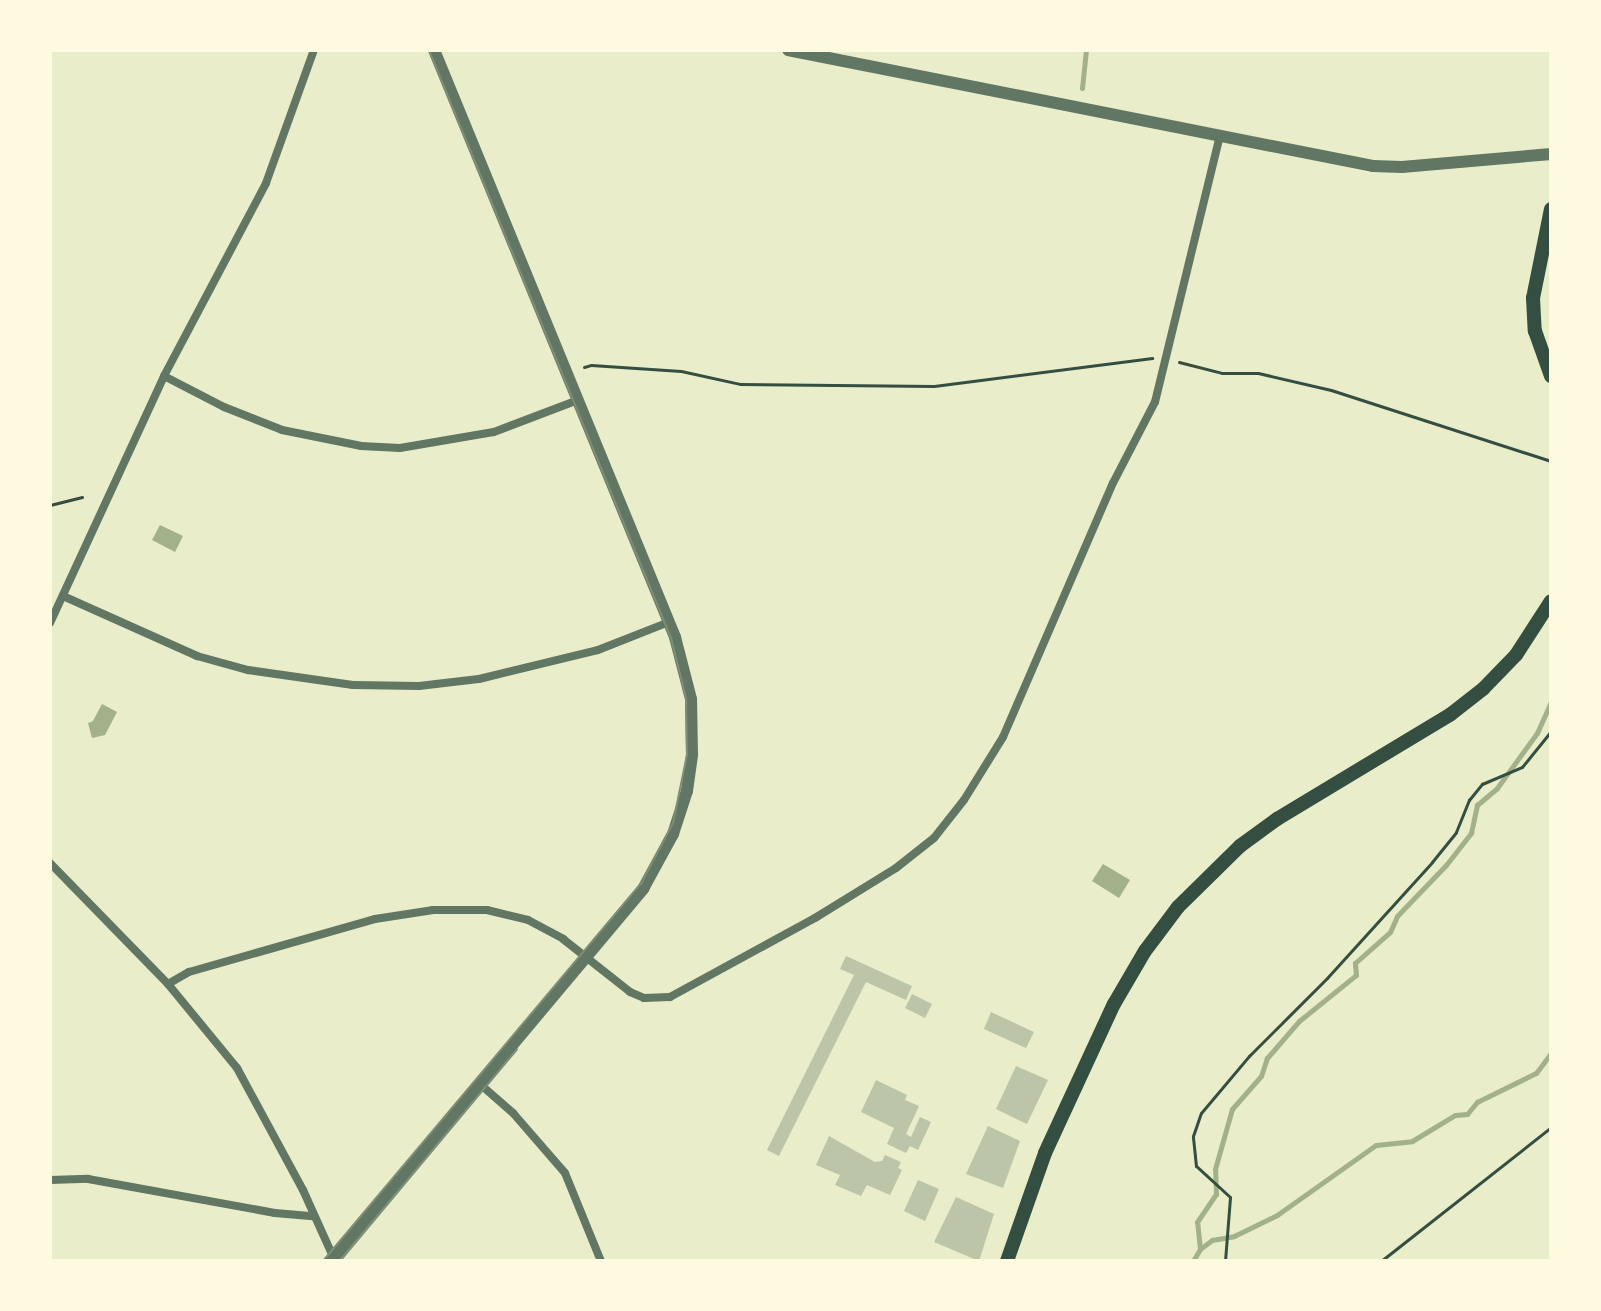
<!DOCTYPE html>
<html>
<head>
<meta charset="utf-8">
<style>
	body { margin:0 }
	#map { position:relative; width:1601px; height:1311px; overflow:hidden; background:#e9edc9; font-family:Signika,sans-serif }
	div>[style] { position:absolute }
	.water>* { inset:0; background:#a3b18a }
	.stream>* { height:5px; margin:-2.5px; padding:0 2.5px; transform-origin:2.5px; border-radius:2.5px; background:#a3b18a }
	.building>* { inset:0; background:#bcc5a7 }
	.path>* { height:3px; margin:-1.5px; padding:0 1.5px; transform-origin:1.5px; border-radius:1.5px; background:#344e41 }
	.minor>* { height:8px; margin:-4px; padding:0 4px; transform-origin:4px; border-radius:4px; background:#617663 }
	.tertiary>* { height:12px; margin:-6px; padding:0 6px; transform-origin:6px; border-radius:6px; background:#617663 }
	.secondary>* { height:14px; margin:-7px; padding:0 7px; transform-origin:7px; border-radius:7px; background:#344e41 }
	.tram>* { height:2px; margin:-1px; padding:0 1px; transform-origin:1px; border-radius:1px; background:#7c8e77 }
	span { translate:-50% -50%; white-space:nowrap; text-align:center; line-height:1.15; -webkit-text-stroke:6px #fefae0; paint-order:stroke }
	.frame { position:absolute; inset:0; border:52px solid #fefae0; pointer-events:none }
</style>
</head>
<body>
<div id="map">
	<div class="water">
		<div style="clip-path:polygon(160px 525px,183px 536px,175px 552px,152px 540px)"></div>
		<div style="clip-path:polygon(102px 704px,117px 712px,105px 735px,92px 738px,88px 723px,93px 721px)"></div>
		<div style="clip-path:polygon(1103px 864px,1130px 880px,1119px 898px,1092px 881px)"></div>
	</div>
	<div class="stream">
		<div style="left:1082px;top:88px;width:38px;rotate:-84deg"></div>
		<div style="left:1200px;top:1249px;width:27px;rotate:-96deg"></div>
		<div style="left:1197px;top:1222px;width:34px;rotate:-56deg"></div>
		<div style="left:1216px;top:1194px;width:25px;rotate:-92deg"></div>
		<div style="left:1215px;top:1169px;width:62px;rotate:-74.2deg"></div>
		<div style="left:1232px;top:1109px;width:44px;rotate:-48.7deg"></div>
		<div style="left:1261px;top:1076px;width:19px;rotate:-72deg"></div>
		<div style="left:1267px;top:1058px;width:49px;rotate:-49.1deg"></div>
		<div style="left:1299px;top:1021px;width:73px;rotate:-38.9deg"></div>
		<div style="left:1356px;top:975px;width:12px;rotate:-95deg"></div>
		<div style="left:1355px;top:963px;width:47px;rotate:-41.5deg"></div>
		<div style="left:1390px;top:932px;width:17px;rotate:-66deg"></div>
		<div style="left:1397px;top:916px;width:71px;rotate:-46.1deg"></div>
		<div style="left:1446px;top:865px;width:41px;rotate:-52deg"></div>
		<div style="left:1471px;top:833px;width:29px;rotate:-78deg"></div>
		<div style="left:1477px;top:805px;width:26px;rotate:-40deg"></div>
		<div style="left:1497px;top:788px;width:68px;rotate:-54deg"></div>
		<div style="left:1537px;top:733px;width:34px;rotate:-66deg"></div>
		<div style="left:1193px;top:1261px;width:14px;rotate:-60deg"></div>
		<div style="left:1200px;top:1249px;width:15px;rotate:-37deg"></div>
		<div style="left:1212px;top:1240px;width:22px;rotate:-10deg"></div>
		<div style="left:1234px;top:1236px;width:48px;rotate:-26deg"></div>
		<div style="left:1277px;top:1215px;width:121px;rotate:-35.3deg"></div>
		<div style="left:1376px;top:1145px;width:36px;rotate:-6deg"></div>
		<div style="left:1412px;top:1141px;width:50px;rotate:-31.2deg"></div>
		<div style="left:1455px;top:1115px;width:12px;rotate:-5deg"></div>
		<div style="left:1467px;top:1114px;width:16px;rotate:-50deg"></div>
		<div style="left:1477px;top:1102px;width:66px;rotate:-26.2deg"></div>
		<div style="left:1536px;top:1073px;width:25px;rotate:-53deg"></div>
	</div>
	<div class="building">
		<div style="clip-path:polygon(846px 956px,912px 986px,906px 1000px,866px 982px,779px 1156px,767px 1150px,854px 975px,840px 969px)"></div>
		<div style="clip-path:polygon(912px 994px,932px 1004px,925px 1018px,905px 1008px)"></div>
		<div style="clip-path:polygon(991px 1012px,1034px 1032px,1026px 1048px,984px 1029px)"></div>
		<div style="clip-path:polygon(1016px 1066px,1048px 1080px,1027px 1124px,996px 1109px)"></div>
		<div style="clip-path:polygon(876px 1080px,907px 1095px,905px 1100px,919px 1106px,906px 1134px,911px 1137px,920px 1117px,931px 1122px,918px 1150px,910px 1146px,906px 1153px,887px 1144px,894px 1128px,861px 1112px)"></div>
		<div style="clip-path:polygon(988px 1126px,1020px 1141px,1003px 1188px,966px 1174px)"></div>
		<div style="clip-path:polygon(829px 1136px,875px 1162px,882px 1161px,885px 1155px,901px 1162px,898px 1168px,902px 1170px,890px 1195px,867px 1185px,861px 1196px,835px 1185px,840px 1175px,816px 1165px)"></div>
		<div style="clip-path:polygon(918px 1180px,939px 1189px,925px 1221px,904px 1211px)"></div>
		<div style="clip-path:polygon(956px 1197px,994px 1214px,979px 1261px,934px 1242px)"></div>
	</div>
	<div class="path">
		<div style="left:1179px;top:362px;width:44px;rotate:14.3deg"></div>
		<div style="left:1222px;top:373px;width:36px"></div>
		<div style="left:1258px;top:373px;width:75px;rotate:13.1deg"></div>
		<div style="left:1331px;top:390px;width:231px;rotate:17.9deg"></div>
		<div style="left:584px;top:367px;width:7px;rotate:-16deg"></div>
		<div style="left:591px;top:365px;width:90px;rotate:3.8deg"></div>
		<div style="left:681px;top:371px;width:60px;rotate:12.4deg"></div>
		<div style="left:740px;top:384px;width:194px;rotate:0.6deg"></div>
		<div style="left:934px;top:386px;width:220px;rotate:-7.3deg"></div>
		<div style="left:50px;top:505px;width:33px;rotate:-14deg"></div>
		<div style="left:1551px;top:649px;width:8px;rotate:90deg"></div>
		<div style="left:1225px;top:1261px;width:64px;rotate:-85.5deg"></div>
		<div style="left:1230px;top:1197px;width:46px;rotate:-137.6deg"></div>
		<div style="left:1196px;top:1166px;width:30px;rotate:-96deg"></div>
		<div style="left:1193px;top:1136px;width:24px;rotate:-71deg"></div>
		<div style="left:1201px;top:1113px;width:75px;rotate:-49.9deg"></div>
		<div style="left:1249px;top:1056px;width:110px;rotate:-45deg"></div>
		<div style="left:1327px;top:978px;width:156px;rotate:-47.8deg"></div>
		<div style="left:1432px;top:862px;width:38px;rotate:-51deg"></div>
		<div style="left:1456px;top:832px;width:35px;rotate:-68deg"></div>
		<div style="left:1469px;top:800px;width:21px;rotate:-51deg"></div>
		<div style="left:1482px;top:784px;width:43px;rotate:-23deg"></div>
		<div style="left:1522px;top:767px;width:46px;rotate:-51.1deg"></div>
		<div style="left:1381px;top:1261px;width:216px;rotate:-38.2deg"></div>
	</div>
	<div class="minor">
		<div style="left:164px;top:376px;width:68px;rotate:27.3deg"></div>
		<div style="left:224px;top:407px;width:62px;rotate:21.6deg"></div>
		<div style="left:282px;top:430px;width:81px;rotate:11.4deg"></div>
		<div style="left:361px;top:446px;width:39px;rotate:3deg"></div>
		<div style="left:400px;top:448px;width:95px;rotate:-9.7deg"></div>
		<div style="left:494px;top:432px;width:90px;rotate:-20.9deg"></div>
		<div style="left:63px;top:596px;width:147px;rotate:24.1deg"></div>
		<div style="left:197px;top:656px;width:53px;rotate:15.4deg"></div>
		<div style="left:248px;top:670px;width:106px;rotate:8.1deg"></div>
		<div style="left:353px;top:685px;width:66px;rotate:0.9deg"></div>
		<div style="left:419px;top:686px;width:60px;rotate:-6.7deg"></div>
		<div style="left:479px;top:679px;width:122px;rotate:-13.7deg"></div>
		<div style="left:598px;top:650px;width:76px;rotate:-21.5deg"></div>
		<div style="left:50px;top:623px;width:272px;rotate:-65.2deg"></div>
		<div style="left:164px;top:376px;width:218px;rotate:-62.1deg"></div>
		<div style="left:266px;top:183px;width:141px;rotate:-70.2deg"></div>
		<div style="left:50px;top:863px;width:169px;rotate:45.7deg"></div>
		<div style="left:168px;top:984px;width:109px;rotate:50.6deg"></div>
		<div style="left:237px;top:1068px;width:139px;rotate:61.6deg"></div>
		<div style="left:303px;top:1190px;width:78px;rotate:65.7deg"></div>
		<div style="left:168px;top:984px;width:24px;rotate:-30deg"></div>
		<div style="left:189px;top:972px;width:193px;rotate:-15.9deg"></div>
		<div style="left:375px;top:919px;width:59px;rotate:-8.8deg"></div>
		<div style="left:433px;top:910px;width:54px"></div>
		<div style="left:487px;top:910px;width:42px;rotate:13.7deg"></div>
		<div style="left:528px;top:920px;width:40px;rotate:28deg"></div>
		<div style="left:563px;top:939px;width:85px;rotate:38.3deg"></div>
		<div style="left:630px;top:992px;width:15px;rotate:23deg"></div>
		<div style="left:644px;top:998px;width:26px;rotate:-2deg"></div>
		<div style="left:670px;top:997px;width:165px;rotate:-28.6deg"></div>
		<div style="left:815px;top:918px;width:95px;rotate:-31.7deg"></div>
		<div style="left:896px;top:868px;width:48px;rotate:-38.3deg"></div>
		<div style="left:934px;top:838px;width:48px;rotate:-51.7deg"></div>
		<div style="left:964px;top:800px;width:74px;rotate:-58.2deg"></div>
		<div style="left:1003px;top:737px;width:277px;rotate:-66.6deg"></div>
		<div style="left:1113px;top:483px;width:91px;rotate:-62.6deg"></div>
		<div style="left:1155px;top:402px;width:274px;rotate:-76.3deg"></div>
		<div style="left:481px;top:1085px;width:43px;rotate:41.2deg"></div>
		<div style="left:513px;top:1113px;width:79px;rotate:49.1deg"></div>
		<div style="left:565px;top:1173px;width:95px;rotate:67.8deg"></div>
		<div style="left:50px;top:1180px;width:38px;rotate:-2deg"></div>
		<div style="left:88px;top:1179px;width:190px;rotate:10.3deg"></div>
		<div style="left:275px;top:1213px;width:38px;rotate:5deg"></div>
	</div>
	<div class="tertiary">
		<div style="left:788px;top:50px;width:596px;rotate:11.22deg"></div>
		<div style="left:1373px;top:166px;width:29px;rotate:2deg"></div>
		<div style="left:1402px;top:167px;width:150px;rotate:-5deg"></div>
		<div style="left:331px;top:1261px;width:486px;rotate:-50deg"></div>
		<div style="left:643px;top:889px;width:63px;rotate:-61.4deg"></div>
		<div style="left:673px;top:834px;width:45px;rotate:-72deg"></div>
		<div style="left:687px;top:791px;width:37px;rotate:-82deg"></div>
		<div style="left:692px;top:754px;width:55px;rotate:-91deg"></div>
		<div style="left:691px;top:699px;width:64px;rotate:-104.5deg"></div>
		<div style="left:675px;top:637px;width:635px;rotate:-112.32deg"></div>
	</div>
	<div class="secondary">
		<div style="left:1551px;top:209px;width:91px;rotate:101.4deg"></div>
		<div style="left:1533px;top:298px;width:33px;rotate:87deg"></div>
		<div style="left:1535px;top:331px;width:48px;rotate:70.4deg"></div>
		<div style="left:1007px;top:1261px;width:114px;rotate:-70.6deg"></div>
		<div style="left:1045px;top:1153px;width:164px;rotate:-65.2deg"></div>
		<div style="left:1114px;top:1004px;width:61px;rotate:-59.7deg"></div>
		<div style="left:1145px;top:951px;width:55px;rotate:-53.1deg"></div>
		<div style="left:1178px;top:907px;width:87px;rotate:-44.5deg"></div>
		<div style="left:1240px;top:846px;width:46px;rotate:-36.1deg"></div>
		<div style="left:1277px;top:819px;width:203px;rotate:-31.1deg"></div>
		<div style="left:1451px;top:714px;width:41px;rotate:-38deg"></div>
		<div style="left:1483px;top:689px;width:47px;rotate:-45.9deg"></div>
		<div style="left:1516px;top:655px;width:64px;rotate:-57.1deg"></div>
	</div>
	<div class="tram">
		<div style="left:323px;top:1261px;width:493px;rotate:-49.9deg"></div>
		<div style="left:641px;top:884px;width:69px;rotate:-62.3deg"></div>
		<div style="left:673px;top:823px;width:69px;rotate:-78.4deg"></div>
		<div style="left:687px;top:755px;width:57px;rotate:-91deg"></div>
		<div style="left:686px;top:698px;width:62px;rotate:-104deg"></div>
		<div style="left:671px;top:638px;width:636px;rotate:-112.37deg"></div>
		<div style="left:340px;top:1261px;width:276px;rotate:-50.1deg"></div>
	</div>
	<div class="frame"></div>
</div>
</body>
</html>
